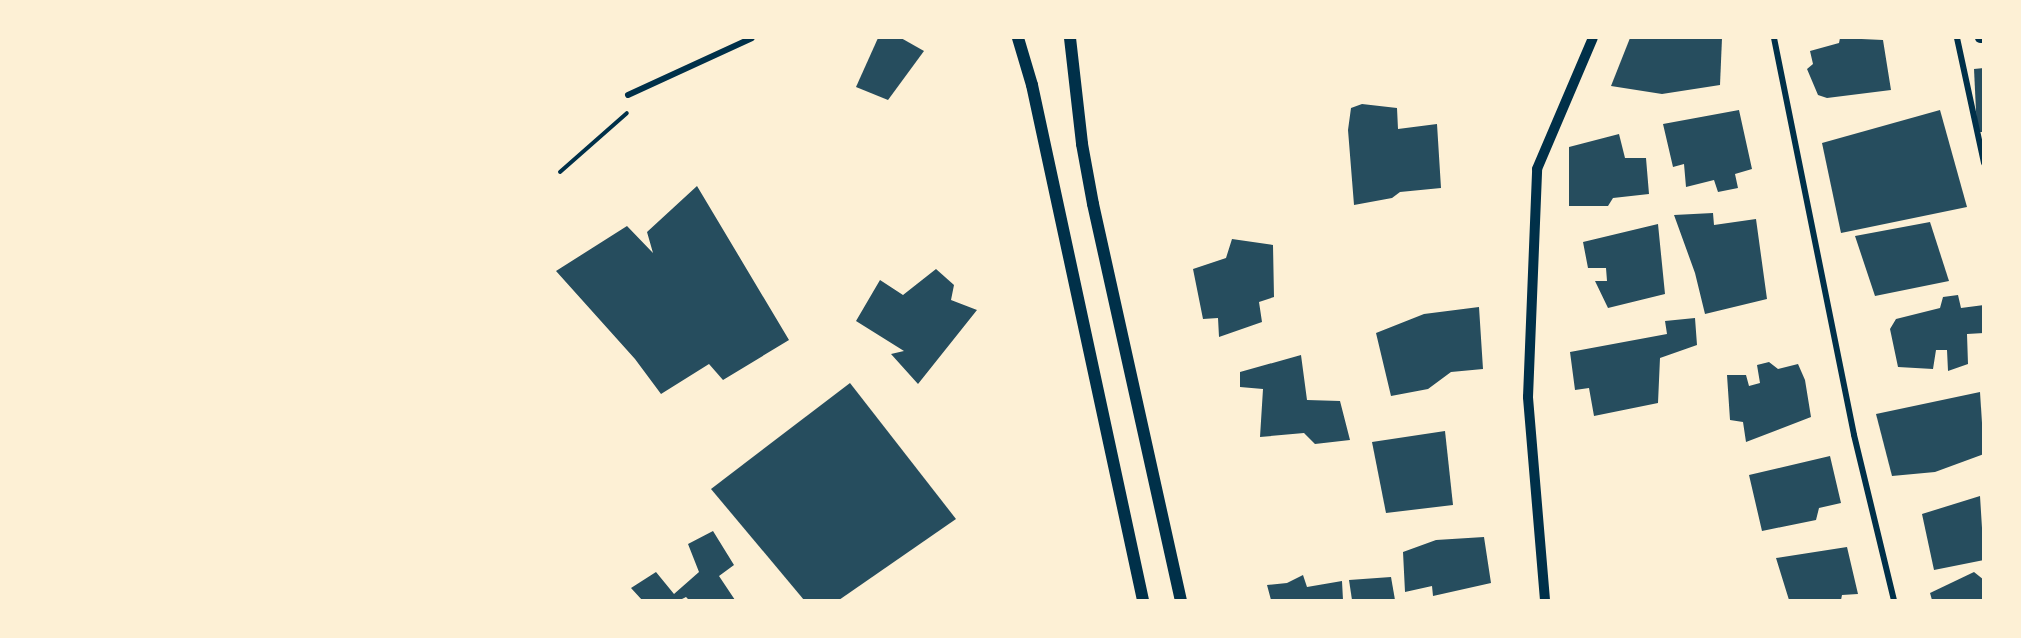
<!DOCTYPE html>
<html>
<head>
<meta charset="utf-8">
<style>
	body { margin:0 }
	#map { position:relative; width:2021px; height:638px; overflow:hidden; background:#fdf0d5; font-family:Georgia,serif }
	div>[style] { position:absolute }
	.building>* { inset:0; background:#264d5e }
	.path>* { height:4px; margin:-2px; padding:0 2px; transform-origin:2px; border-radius:2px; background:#003049 }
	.minor>* { height:6px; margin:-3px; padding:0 3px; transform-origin:3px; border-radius:3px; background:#003049 }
	.tertiary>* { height:10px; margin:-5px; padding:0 5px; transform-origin:5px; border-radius:5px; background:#003049 }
	.secondary>* { height:12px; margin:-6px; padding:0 6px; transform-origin:6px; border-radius:6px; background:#003049 }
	span { translate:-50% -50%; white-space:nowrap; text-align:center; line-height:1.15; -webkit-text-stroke:4.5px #fdf0d5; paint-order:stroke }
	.frame { position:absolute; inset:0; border:39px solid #fdf0d5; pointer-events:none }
</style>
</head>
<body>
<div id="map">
	<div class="building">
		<div style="clip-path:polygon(878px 38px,901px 38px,924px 51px,888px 100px,856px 87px)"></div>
		<div style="clip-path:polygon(1630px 38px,1722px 38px,1720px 85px,1662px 94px,1611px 86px)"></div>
		<div style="clip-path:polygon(1840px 38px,1883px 40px,1891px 90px,1827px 98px,1818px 95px,1807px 69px,1813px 64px,1810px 51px,1839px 43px)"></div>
		<div style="clip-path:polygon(1984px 68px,1984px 132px,1977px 132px,1974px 69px)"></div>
		<div style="clip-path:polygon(1362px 104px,1397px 108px,1398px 129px,1437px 124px,1441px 188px,1400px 192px,1392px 198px,1354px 205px,1348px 130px,1351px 108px)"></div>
		<div style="clip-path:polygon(1739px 110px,1752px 169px,1735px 174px,1738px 188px,1718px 192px,1714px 180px,1686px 187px,1684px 164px,1673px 167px,1663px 124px)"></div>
		<div style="clip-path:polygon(1940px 110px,1967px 207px,1841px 233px,1822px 143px)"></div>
		<div style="clip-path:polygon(1619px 134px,1625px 158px,1646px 158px,1649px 194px,1613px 198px,1608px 206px,1569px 206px,1569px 147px)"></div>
		<div style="clip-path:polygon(697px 186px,789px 340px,723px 380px,709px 364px,661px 394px,635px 359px,556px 271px,627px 226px,653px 253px,647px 232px)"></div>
		<div style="clip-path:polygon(1713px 213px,1714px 225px,1756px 219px,1767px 299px,1705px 314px,1695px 273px,1674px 215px)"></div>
		<div style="clip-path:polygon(1930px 222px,1949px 281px,1875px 296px,1855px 236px)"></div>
		<div style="clip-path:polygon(1658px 224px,1665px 294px,1608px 308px,1595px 281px,1607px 281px,1606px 268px,1588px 268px,1583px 242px)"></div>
		<div style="clip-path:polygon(1232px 239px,1273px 245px,1274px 297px,1259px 302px,1262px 322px,1219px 337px,1218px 318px,1203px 319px,1193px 269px,1226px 258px)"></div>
		<div style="clip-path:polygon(936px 269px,954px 285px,951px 300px,977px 310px,918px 384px,891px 354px,904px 351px,856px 321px,880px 280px,903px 295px)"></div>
		<div style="clip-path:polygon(1958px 295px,1961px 308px,1984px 305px,1984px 333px,1967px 334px,1968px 364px,1948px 371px,1947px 350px,1936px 350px,1933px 369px,1898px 367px,1890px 329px,1896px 319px,1940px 308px,1943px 297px)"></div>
		<div style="clip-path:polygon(1479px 307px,1483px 369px,1451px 372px,1428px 389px,1391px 396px,1376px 333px,1424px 314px)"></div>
		<div style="clip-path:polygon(1695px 318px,1697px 345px,1660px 358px,1658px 403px,1594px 416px,1589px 388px,1575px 390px,1570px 352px,1667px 334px,1665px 321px)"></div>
		<div style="clip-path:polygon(1301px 355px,1307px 400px,1340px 401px,1350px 440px,1315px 444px,1304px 433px,1260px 437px,1263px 389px,1240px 387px,1240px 372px)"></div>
		<div style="clip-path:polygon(1769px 362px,1778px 369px,1798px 364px,1805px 380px,1811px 417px,1746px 442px,1743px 422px,1730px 420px,1727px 375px,1746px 375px,1749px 386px,1760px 383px,1757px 365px)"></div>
		<div style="clip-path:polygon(850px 383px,956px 519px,839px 600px,804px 600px,711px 489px)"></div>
		<div style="clip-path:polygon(1980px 392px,1984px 454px,1935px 472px,1892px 476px,1876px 414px)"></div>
		<div style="clip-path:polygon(1445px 431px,1453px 505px,1386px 513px,1372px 442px)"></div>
		<div style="clip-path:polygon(1830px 456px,1841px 503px,1819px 508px,1816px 520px,1762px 531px,1749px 475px)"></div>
		<div style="clip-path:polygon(1980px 496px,1984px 560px,1934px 570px,1922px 514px)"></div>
		<div style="clip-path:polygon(713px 531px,734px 565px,719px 576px,735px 600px,689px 600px,686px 597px,680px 600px,642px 600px,631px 588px,656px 572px,674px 594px,699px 572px,688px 544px)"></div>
		<div style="clip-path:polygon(1484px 537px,1491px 583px,1433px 596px,1432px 586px,1405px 592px,1403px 552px,1436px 540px)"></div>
		<div style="clip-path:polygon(1847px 547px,1858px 594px,1842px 595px,1841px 600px,1789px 600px,1776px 558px)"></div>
		<div style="clip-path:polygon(1974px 572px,1984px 580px,1984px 600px,1932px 600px,1930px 593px)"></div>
		<div style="clip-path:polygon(1303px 575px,1307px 587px,1342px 581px,1343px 600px,1271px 600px,1267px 585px,1287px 583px)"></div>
		<div style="clip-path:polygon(1391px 577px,1395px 600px,1352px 600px,1349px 580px)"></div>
	</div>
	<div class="path">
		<div style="left:560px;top:172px;width:89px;rotate:-41.4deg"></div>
	</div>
	<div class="minor">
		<div style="left:1774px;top:38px;width:405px;rotate:78.6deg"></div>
		<div style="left:1854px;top:435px;width:170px;rotate:76.4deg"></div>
		<div style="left:1957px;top:38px;width:128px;rotate:77.8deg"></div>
		<div style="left:628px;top:95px;width:136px;rotate:-24.7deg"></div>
	</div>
	<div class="tertiary">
		<div style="left:1980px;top:38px;width:4px"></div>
		<div style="left:1545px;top:600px;width:204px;rotate:-94.8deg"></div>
		<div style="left:1528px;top:397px;width:228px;rotate:-87.7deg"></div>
		<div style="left:1537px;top:169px;width:142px;rotate:-66.9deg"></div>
	</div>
	<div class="secondary">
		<div style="left:1018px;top:38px;width:49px;rotate:73.4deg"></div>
		<div style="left:1032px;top:85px;width:527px;rotate:77.84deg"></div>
		<div style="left:1070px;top:38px;width:107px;rotate:83.5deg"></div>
		<div style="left:1082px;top:144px;width:61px;rotate:79.6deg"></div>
		<div style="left:1093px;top:204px;width:406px;rotate:77.5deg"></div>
	</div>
	<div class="frame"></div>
</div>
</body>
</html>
